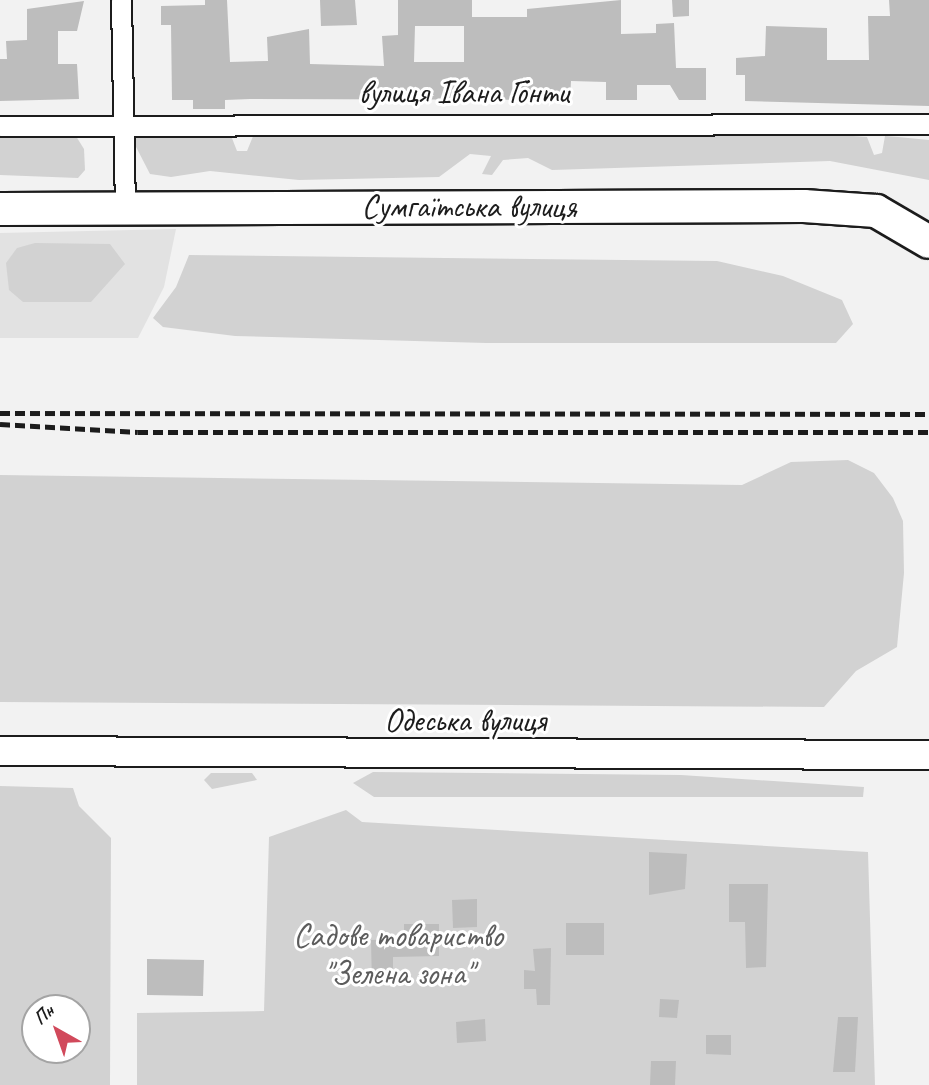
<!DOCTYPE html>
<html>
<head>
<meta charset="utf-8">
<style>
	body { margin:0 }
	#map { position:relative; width:929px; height:1085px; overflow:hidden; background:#f2f2f2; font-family:Caveat,sans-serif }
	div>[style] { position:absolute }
	.built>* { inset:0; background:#e2e2e2 }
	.green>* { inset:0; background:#d2d2d2 }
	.building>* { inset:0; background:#bdbdbd }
	.roads { filter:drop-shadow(2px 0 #1c1c1c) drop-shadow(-2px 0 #1c1c1c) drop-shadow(0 2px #1c1c1c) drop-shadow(0 -2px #1c1c1c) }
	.street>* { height:19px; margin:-9.5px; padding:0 9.5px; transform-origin:9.5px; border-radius:9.5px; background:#fff }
	.secondary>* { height:28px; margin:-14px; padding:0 14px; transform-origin:14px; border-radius:14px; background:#fff }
	.primary>* { height:32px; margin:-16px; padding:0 16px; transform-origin:16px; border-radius:16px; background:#fff }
	.rail>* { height:5px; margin-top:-2.5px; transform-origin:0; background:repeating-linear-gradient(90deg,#1c1c1c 0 10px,transparent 0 15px) }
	span { translate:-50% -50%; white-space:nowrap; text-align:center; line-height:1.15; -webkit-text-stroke:6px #fff; paint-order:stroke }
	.street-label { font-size:33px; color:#1c1c1c }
	.park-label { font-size:33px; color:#5c5c5c }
	.north { position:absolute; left:21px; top:994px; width:70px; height:70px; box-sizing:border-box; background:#fff; border:2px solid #a4a4a4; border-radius:50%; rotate:320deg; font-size:19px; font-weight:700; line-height:28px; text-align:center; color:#1c1c1c }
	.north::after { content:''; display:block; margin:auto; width:24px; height:32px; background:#d1495b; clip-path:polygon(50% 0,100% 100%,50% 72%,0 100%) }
</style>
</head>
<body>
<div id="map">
	<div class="built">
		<div style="clip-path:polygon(176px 229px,164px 287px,138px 338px,0 338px,0 233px)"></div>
	</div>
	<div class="green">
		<div style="clip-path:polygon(256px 129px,754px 129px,867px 137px,874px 155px,882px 153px,885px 136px,898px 137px,929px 140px,929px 180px,830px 161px,552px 170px,528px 158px,503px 160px,492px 175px,482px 174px,491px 156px,470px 154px,439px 177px,299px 180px,210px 171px,171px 177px,150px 174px,134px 143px,137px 131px,230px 133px,237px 151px,247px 151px)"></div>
		<div style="clip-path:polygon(74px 133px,84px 149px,85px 170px,78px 178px,0 175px,0 136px)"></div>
		<div style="clip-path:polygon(35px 243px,110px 244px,125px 264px,91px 302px,23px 302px,9px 290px,6px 263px,17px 248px)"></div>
		<div style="clip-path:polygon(189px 255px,717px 261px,783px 276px,842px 300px,853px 324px,836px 343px,486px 343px,235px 336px,163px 327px,153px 318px,176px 287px)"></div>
		<div style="clip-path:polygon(848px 460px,874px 473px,893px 498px,903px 521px,904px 573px,897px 647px,856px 671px,824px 707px,0 702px,0 475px,742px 485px,791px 462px)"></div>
		<div style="clip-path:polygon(373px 772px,681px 775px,864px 787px,863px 797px,374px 797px,353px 783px)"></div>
		<div style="clip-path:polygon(211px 773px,252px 773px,257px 780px,212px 789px,204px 780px)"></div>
		<div style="clip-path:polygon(evenodd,0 786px,73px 788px,79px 806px,111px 838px,110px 1085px,0 1085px,0 786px,35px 1008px,77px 1008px,77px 1050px,35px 1050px,35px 1008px)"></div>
		<div style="clip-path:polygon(346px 810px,362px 822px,868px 852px,875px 1085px,137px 1085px,137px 1013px,264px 1011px,269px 837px)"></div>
	</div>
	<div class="building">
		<div style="clip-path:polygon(evenodd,205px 0,227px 0,230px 62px,268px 61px,267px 37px,309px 29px,310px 64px,384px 66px,382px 36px,398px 35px,398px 0,472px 0,472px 17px,527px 17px,527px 9px,621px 0,621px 34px,656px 33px,656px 24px,674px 23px,676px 68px,706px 68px,706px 100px,679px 100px,670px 85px,637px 85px,637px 100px,606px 100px,606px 82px,571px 81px,570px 100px,250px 99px,225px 100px,225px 109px,193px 109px,193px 100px,172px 100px,171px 25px,161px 25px,161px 6px,205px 5px,205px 0,415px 26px,464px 26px,464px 62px,414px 62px,415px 26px)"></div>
		<div style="clip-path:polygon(320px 0,355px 0,357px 25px,321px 26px)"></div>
		<div style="clip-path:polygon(672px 0,689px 0,689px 16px,673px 17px)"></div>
		<div style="clip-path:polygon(889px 0,929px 0,929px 106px,745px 101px,745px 75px,736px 75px,736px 58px,765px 56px,766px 26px,827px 28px,827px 60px,869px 60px,868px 16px,890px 16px)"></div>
		<div style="clip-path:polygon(84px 1px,77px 31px,58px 31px,58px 64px,77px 64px,79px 99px,0 101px,0 59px,7px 59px,6px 41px,27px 40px,27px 9px)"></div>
		<div style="clip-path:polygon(649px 852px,687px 854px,685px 889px,649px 895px)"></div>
		<div style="clip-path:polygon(729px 884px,768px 884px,766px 967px,746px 968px,745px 922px,729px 922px)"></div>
		<div style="clip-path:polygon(477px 899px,477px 927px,453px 928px,452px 900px)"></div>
		<div style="clip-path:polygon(566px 923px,604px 923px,604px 955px,566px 955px)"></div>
		<div style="clip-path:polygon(404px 924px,439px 924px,439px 956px,393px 957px,393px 985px,372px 985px,371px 940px,404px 939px)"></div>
		<div style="clip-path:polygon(551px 948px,550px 1005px,537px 1005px,536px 989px,524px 989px,524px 970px,535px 971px,533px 949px)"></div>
		<div style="clip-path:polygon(147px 959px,204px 960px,203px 996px,147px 995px)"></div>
		<div style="clip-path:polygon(660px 999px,679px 1000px,677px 1018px,659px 1017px)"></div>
		<div style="clip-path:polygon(838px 1017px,858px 1017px,855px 1072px,833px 1072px)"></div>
		<div style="clip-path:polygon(485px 1019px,486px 1041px,457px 1043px,456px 1022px)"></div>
		<div style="clip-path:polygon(706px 1035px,731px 1035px,731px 1055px,706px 1054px)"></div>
		<div style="clip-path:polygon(651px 1061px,676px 1061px,675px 1085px,650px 1085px)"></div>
	</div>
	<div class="roads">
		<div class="street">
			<div style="left:121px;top:0;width:207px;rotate:88.9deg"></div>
			<div style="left:0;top:126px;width:929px;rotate:-0.12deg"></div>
		</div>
		<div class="secondary">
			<div style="left:0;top:751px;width:929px;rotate:0.25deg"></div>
		</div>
		<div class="primary">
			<div style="left:0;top:209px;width:804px;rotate:-0.21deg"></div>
			<div style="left:804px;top:206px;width:72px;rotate:4deg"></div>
			<div style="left:876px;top:211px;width:61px;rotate:30.3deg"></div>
		</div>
	</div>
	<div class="rail">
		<div style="left:0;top:413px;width:929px;rotate:0.06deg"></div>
		<div style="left:0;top:424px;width:138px;rotate:3.3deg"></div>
		<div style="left:138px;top:432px;width:791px"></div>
	</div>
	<div class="street-label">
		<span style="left:464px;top:93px">вулиця Івана Гонти</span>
		<span style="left:469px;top:207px">Сумгаїтська вулиця</span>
		<span style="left:465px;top:721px">Одеська вулиця</span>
	</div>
	<div class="park-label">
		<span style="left:398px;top:955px">Садове товариство<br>"Зелена зона"</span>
	</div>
	<div class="north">Пн</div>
</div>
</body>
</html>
